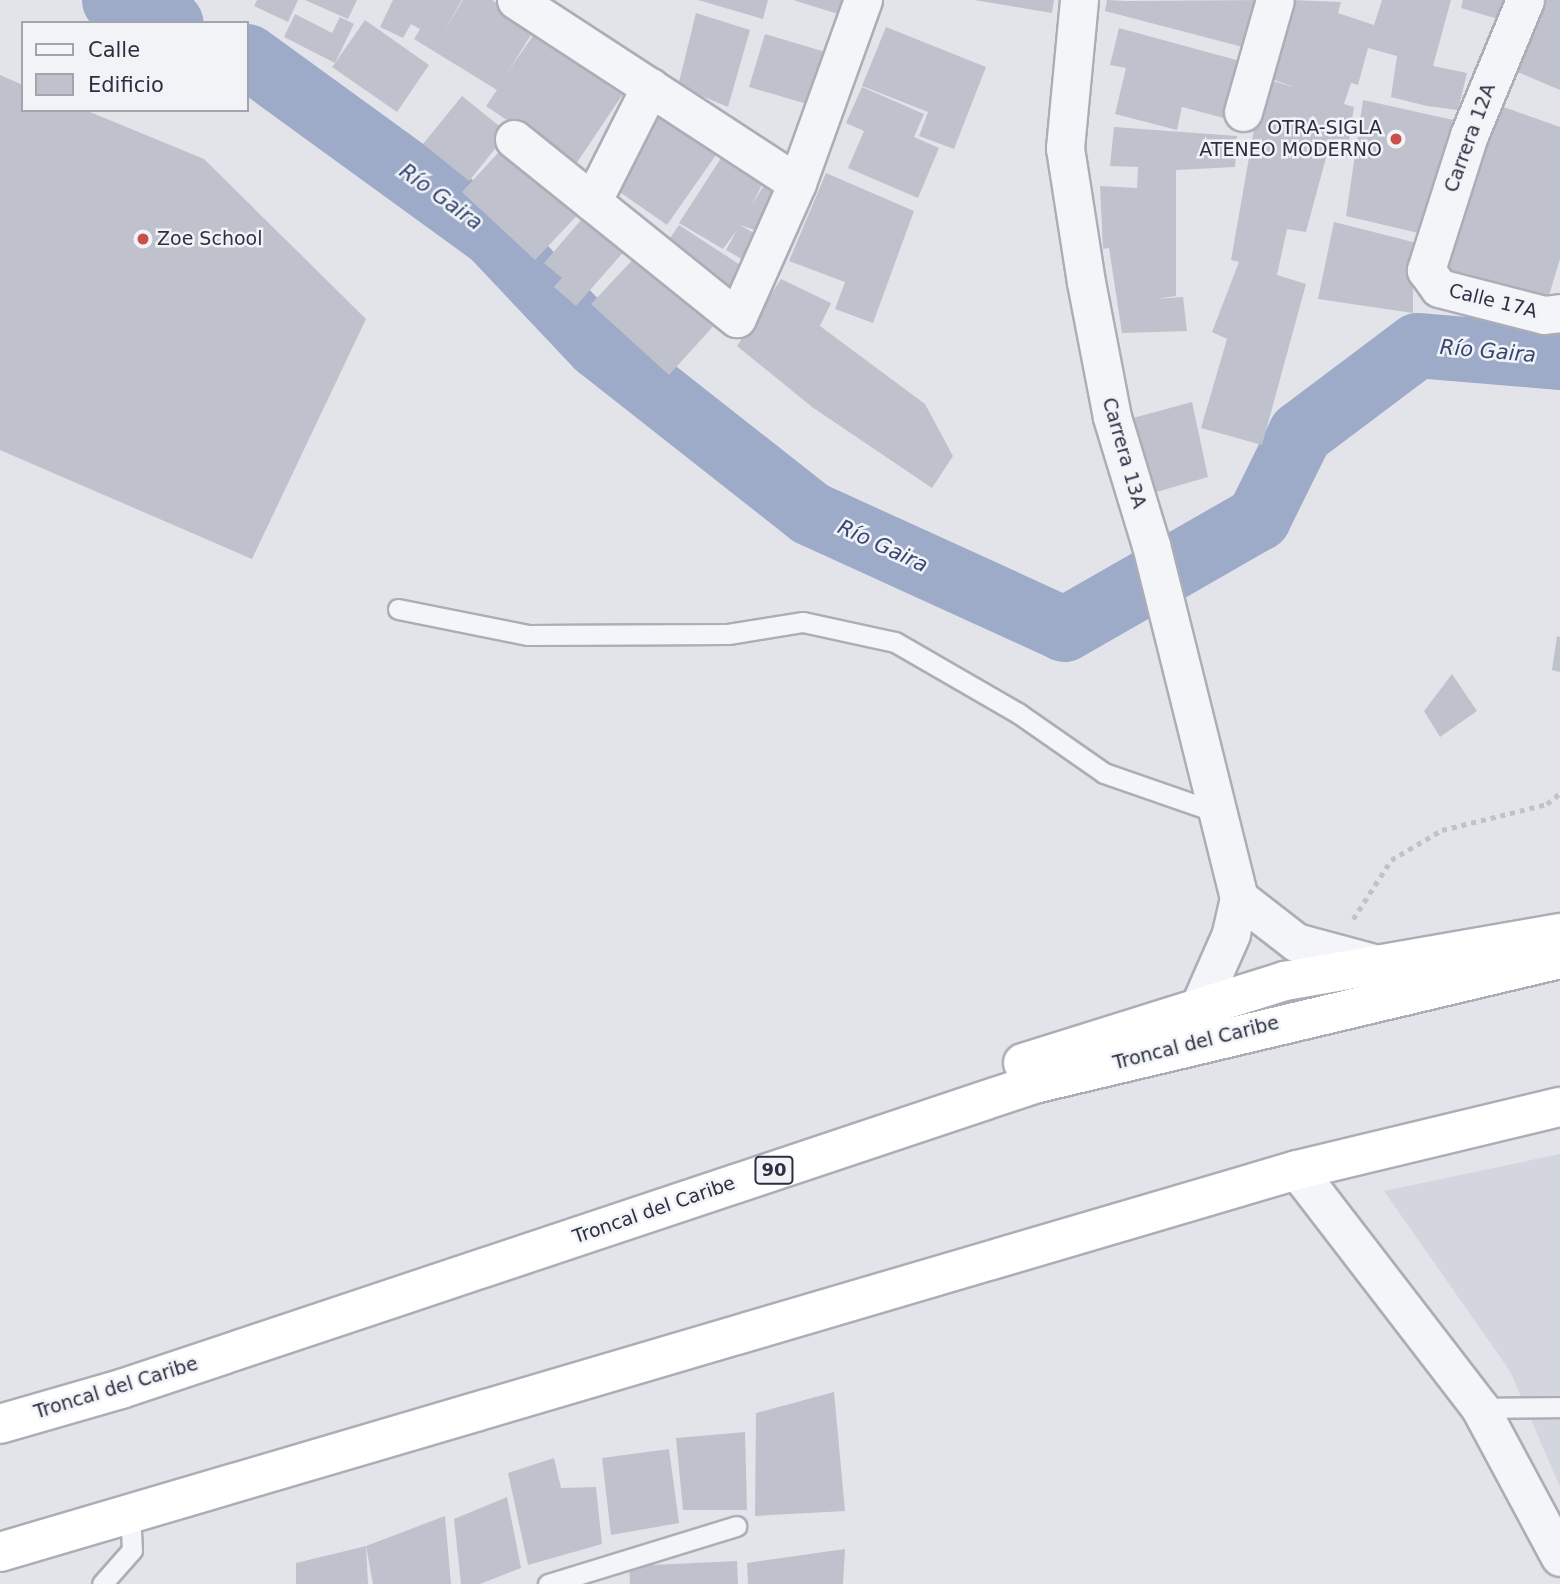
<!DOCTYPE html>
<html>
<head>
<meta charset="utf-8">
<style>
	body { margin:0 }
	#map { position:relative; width:1560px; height:1584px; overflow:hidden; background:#e2e4ea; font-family:"DejaVu Sans",sans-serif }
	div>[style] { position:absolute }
	.built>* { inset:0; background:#d4d6df }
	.river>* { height:65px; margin:-32.5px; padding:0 32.5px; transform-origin:32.5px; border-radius:32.5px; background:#9eabc8 }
	.building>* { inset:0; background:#bfc2cc }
	.path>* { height:4.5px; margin-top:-2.25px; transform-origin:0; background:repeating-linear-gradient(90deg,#c0c2c8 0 5px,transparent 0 10px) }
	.roads { filter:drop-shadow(2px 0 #abaeb7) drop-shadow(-2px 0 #abaeb7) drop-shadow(0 2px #abaeb7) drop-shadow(0 -2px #abaeb7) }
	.lane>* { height:19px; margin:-9.5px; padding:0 9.5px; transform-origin:9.5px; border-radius:9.5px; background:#f4f5f8 }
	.street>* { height:37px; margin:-18.5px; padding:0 18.5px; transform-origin:18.5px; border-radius:18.5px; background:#f4f5f8 }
	.highway>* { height:38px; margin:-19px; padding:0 19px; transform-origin:19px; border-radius:19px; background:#fff }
	.dots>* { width:19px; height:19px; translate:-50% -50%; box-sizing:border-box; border:4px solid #f1f3f7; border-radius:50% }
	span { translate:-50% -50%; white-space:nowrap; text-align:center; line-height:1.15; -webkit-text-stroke:5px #f1f3f7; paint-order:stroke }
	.shield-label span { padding:2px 5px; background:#f1f3f7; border:2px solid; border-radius:5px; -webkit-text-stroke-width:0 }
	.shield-label { font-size:18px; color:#2b2f41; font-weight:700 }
	.poi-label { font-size:19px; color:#2b2f41 }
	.right { translate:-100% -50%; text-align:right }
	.left { translate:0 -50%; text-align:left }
	.street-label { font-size:19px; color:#2b2f41 }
	.water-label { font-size:21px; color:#364773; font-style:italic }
	.legend { position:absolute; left:21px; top:21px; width:228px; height:91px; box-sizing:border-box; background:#f1f3f7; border:2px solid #a2a5ae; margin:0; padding:9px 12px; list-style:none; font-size:21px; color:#2b2f41 }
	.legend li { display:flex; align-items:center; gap:14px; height:35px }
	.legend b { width:35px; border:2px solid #a2a5ae }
</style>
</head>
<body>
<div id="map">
	<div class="built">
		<div style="clip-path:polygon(1560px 1154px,1560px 1487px,1510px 1371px,1384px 1191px)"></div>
	</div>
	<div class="river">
		<div style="left:114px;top:0;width:61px;rotate:22deg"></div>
		<div style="left:247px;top:56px;width:303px;rotate:36deg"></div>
		<div style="left:492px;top:234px;width:154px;rotate:46.6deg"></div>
		<div style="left:598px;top:346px;width:270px;rotate:38.2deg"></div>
		<div style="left:810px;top:513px;width:279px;rotate:24.5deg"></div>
		<div style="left:1064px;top:629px;width:224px;rotate:-29.8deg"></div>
		<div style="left:1258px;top:518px;width:95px;rotate:-63.7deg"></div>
		<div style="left:1300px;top:433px;width:146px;rotate:-36.9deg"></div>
		<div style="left:1417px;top:345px;width:144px;rotate:4.8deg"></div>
	</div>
	<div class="building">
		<div style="clip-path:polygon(257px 0,298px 0,288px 22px,254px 6px)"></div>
		<div style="clip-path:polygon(305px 0,357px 0,348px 19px)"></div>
		<div style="clip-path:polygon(393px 0,462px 0,443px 33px,463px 0,492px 0,536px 27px,507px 73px,537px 30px,627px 88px,574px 167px,514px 128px,519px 119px,514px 125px,486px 106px,497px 90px,414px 39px,420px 29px,411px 24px,403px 38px,380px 27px)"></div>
		<div style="clip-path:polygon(698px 0,768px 0,763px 19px)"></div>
		<div style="clip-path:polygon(793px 0,860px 0,854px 19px)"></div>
		<div style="clip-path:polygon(974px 0,1054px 0,1052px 13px)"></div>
		<div style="clip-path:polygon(1107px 0,1126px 1px,1268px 0,1258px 51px,1105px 11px)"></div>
		<div style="clip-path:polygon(1292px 0,1341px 2px,1338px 13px,1374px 25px,1382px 0,1451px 0,1433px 66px,1467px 73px,1458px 110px,1427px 106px,1391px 97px,1397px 56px,1368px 48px,1358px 85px,1351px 83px,1344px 104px,1354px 107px,1346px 159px,1327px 154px,1306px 232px,1287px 229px,1277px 275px,1306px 284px,1262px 445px,1201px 428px,1227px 339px,1212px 332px,1239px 262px,1231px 260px,1263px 78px,1296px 88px,1272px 79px)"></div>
		<div style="clip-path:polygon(1463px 0,1514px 0,1508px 22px,1461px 8px)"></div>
		<div style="clip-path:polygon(1537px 0,1560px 0,1560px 90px,1508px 68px)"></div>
		<div style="clip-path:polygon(696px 13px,750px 30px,728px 107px,678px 86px)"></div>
		<div style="clip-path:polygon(295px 14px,332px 33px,340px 17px,354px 24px,335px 63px,365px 20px,429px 65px,397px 112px,332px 67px,335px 63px,284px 37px)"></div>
		<div style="clip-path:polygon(886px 27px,986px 67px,954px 149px,919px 136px,928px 112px,862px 86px)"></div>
		<div style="clip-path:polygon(1119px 28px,1251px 64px,1239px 122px,1182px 107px,1177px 130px,1115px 114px,1126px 68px,1110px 65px)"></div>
		<div style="clip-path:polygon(765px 34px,832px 54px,817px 107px,749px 87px)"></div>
		<div style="clip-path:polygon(0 75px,23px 85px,23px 110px,85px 110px,204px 159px,366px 319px,252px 559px,0 450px)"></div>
		<div style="clip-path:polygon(862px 87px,924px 114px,914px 137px,939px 148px,918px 198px,848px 168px,864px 131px,846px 123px)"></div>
		<div style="clip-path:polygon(462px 96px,508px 133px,469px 181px,423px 144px)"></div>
		<div style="clip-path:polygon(1363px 100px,1467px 123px,1427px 235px,1346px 216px)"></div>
		<div style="clip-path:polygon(1498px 105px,1560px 127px,1560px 259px,1545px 309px,1434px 273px)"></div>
		<div style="clip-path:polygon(658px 111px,718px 152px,667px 225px,608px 184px)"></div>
		<div style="clip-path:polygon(1114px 127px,1237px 136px,1235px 167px,1176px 170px,1176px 296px,1156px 299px,1183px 297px,1187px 331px,1122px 333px,1109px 248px,1103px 249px,1100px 186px,1137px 188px,1138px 167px,1110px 166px)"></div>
		<div style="clip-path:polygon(510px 140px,584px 208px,535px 260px,462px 192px)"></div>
		<div style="clip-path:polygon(723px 155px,762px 185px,751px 206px,766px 182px,786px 195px,763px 233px,740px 225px,764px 239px,750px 264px,726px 250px,737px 230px,723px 249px,679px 223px)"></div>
		<div style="clip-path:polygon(826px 173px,914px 211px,873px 323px,835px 309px,845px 282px,789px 261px)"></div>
		<div style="clip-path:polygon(587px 213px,627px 248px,576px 306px,554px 287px,562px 278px,544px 263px)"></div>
		<div style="clip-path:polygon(1334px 222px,1413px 242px,1413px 313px,1318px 299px)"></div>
		<div style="clip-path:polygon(679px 225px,748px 270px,731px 296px,662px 250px)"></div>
		<div style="clip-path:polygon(640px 252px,717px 322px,669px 375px,591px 304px)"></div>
		<div style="clip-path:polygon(781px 279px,831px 303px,820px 326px,925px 404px,953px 456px,932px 488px,812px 407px,737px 346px)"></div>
		<div style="clip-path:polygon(1192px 402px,1208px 477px,1153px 493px,1122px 421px)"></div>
		<div style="clip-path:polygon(1557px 636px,1560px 637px,1560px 672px,1552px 670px)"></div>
		<div style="clip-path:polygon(1452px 674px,1477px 711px,1440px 737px,1424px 711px)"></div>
		<div style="clip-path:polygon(834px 1392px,845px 1511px,755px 1516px,756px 1413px)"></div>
		<div style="clip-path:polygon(745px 1432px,747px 1510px,683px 1510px,676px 1438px)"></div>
		<div style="clip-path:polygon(669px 1449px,679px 1523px,611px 1535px,602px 1458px)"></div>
		<div style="clip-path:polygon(554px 1458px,561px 1488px,596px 1487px,602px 1544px,528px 1565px,508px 1473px)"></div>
		<div style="clip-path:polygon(507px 1497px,521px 1568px,480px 1584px,461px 1584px,454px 1519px)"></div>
		<div style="clip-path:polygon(445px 1516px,451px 1584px,373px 1584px,366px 1546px)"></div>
		<div style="clip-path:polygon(366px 1546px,368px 1584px,296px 1584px,296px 1563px)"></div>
		<div style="clip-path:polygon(845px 1549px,843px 1584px,748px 1584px,747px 1563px)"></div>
		<div style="clip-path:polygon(737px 1561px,738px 1584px,630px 1584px,629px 1566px)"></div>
	</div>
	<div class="path">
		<div style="left:1353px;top:919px;width:70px;rotate:-57.2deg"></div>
		<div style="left:1391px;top:860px;width:59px;rotate:-30.5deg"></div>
		<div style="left:1442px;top:830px;width:108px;rotate:-13.9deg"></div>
		<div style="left:1547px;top:804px;width:17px;rotate:-40deg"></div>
	</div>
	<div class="roads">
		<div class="lane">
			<div style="left:398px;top:609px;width:133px;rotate:11.3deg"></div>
			<div style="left:528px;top:635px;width:200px;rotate:-0.3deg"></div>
			<div style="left:728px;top:634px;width:76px;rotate:-9.1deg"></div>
			<div style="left:803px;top:622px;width:94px;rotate:12.3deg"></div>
			<div style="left:895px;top:642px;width:142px;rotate:30deg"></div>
			<div style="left:1018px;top:713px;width:105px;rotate:34.9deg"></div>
			<div style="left:1104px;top:773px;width:115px;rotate:19.2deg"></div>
			<div style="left:1480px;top:1408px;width:80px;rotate:-0.7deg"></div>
			<div style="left:102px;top:1584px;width:45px;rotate:-48.6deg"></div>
			<div style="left:132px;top:1550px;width:34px;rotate:-93deg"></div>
			<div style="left:548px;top:1584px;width:197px;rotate:-17.1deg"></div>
		</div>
		<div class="street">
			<div style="left:516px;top:0;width:335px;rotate:33.1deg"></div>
			<div style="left:1079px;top:0;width:149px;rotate:95.4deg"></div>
			<div style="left:1065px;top:148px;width:136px;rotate:81.1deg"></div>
			<div style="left:1086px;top:282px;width:137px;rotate:79.1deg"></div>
			<div style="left:1112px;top:417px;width:134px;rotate:73.1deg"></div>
			<div style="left:1151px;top:545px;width:364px;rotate:76deg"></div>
			<div style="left:1239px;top:898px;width:37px;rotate:103deg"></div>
			<div style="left:1231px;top:934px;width:74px;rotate:113.8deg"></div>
			<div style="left:1525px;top:0;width:146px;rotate:112.5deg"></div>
			<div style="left:1469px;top:135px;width:142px;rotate:107.7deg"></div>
			<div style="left:1426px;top:270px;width:22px;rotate:54deg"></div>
			<div style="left:1439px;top:288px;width:108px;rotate:14.4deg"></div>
			<div style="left:1544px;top:315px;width:16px;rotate:-7deg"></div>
			<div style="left:1243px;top:112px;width:116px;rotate:-74.1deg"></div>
			<div style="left:514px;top:139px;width:286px;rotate:38.8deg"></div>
			<div style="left:737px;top:318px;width:148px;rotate:-66deg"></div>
			<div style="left:797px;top:183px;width:195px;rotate:-70.2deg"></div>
			<div style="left:592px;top:202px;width:129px;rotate:-63.2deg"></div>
			<div style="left:1239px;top:898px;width:72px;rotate:37.7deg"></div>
			<div style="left:1296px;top:942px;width:77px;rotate:15.1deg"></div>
			<div style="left:1297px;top:1170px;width:300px;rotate:52.4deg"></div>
			<div style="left:1480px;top:1408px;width:169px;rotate:61.8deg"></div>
		</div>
		<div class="highway">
			<div style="left:1023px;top:1063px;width:275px;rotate:-17.4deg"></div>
			<div style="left:1285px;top:981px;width:279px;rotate:-9.9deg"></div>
			<div style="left:0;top:1424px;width:126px;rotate:-16.1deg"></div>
			<div style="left:121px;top:1389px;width:963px;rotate:-18.47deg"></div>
			<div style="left:1034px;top:1084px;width:541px;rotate:-13.37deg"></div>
			<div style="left:0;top:1552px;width:1352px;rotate:-16.41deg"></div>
			<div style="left:1297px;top:1170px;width:270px;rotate:-13.5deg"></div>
		</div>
	</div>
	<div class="dots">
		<div style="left:1396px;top:139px;background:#c94f4c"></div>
		<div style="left:143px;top:239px;background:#c94f4c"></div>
	</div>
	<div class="shield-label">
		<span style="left:774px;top:1170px">90</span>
	</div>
	<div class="poi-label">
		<span class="right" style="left:1382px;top:139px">OTRA-SIGLA<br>ATENEO MODERNO</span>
		<span class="left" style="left:157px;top:239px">Zoe School</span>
	</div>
	<div class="street-label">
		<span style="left:1470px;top:138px;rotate:-70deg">Carrera 12A</span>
		<span style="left:1493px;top:301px;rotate:14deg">Calle 17A</span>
		<span style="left:1124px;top:453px;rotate:74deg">Carrera 13A</span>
		<span style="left:1196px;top:1043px;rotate:-14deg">Troncal del Caribe</span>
		<span style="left:654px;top:1210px;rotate:-19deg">Troncal del Caribe</span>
		<span style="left:116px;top:1388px;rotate:-17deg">Troncal del Caribe</span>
	</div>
	<div class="water-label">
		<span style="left:441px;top:197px;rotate:36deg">Río Gaira</span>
		<span style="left:1488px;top:351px;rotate:5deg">Río Gaira</span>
		<span style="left:883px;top:546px;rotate:25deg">Río Gaira</span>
	</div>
	<ul class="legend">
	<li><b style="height:9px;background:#f4f5f8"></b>Calle</li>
	<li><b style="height:19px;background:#bfc2cc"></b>Edificio</li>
	</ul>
</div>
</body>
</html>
